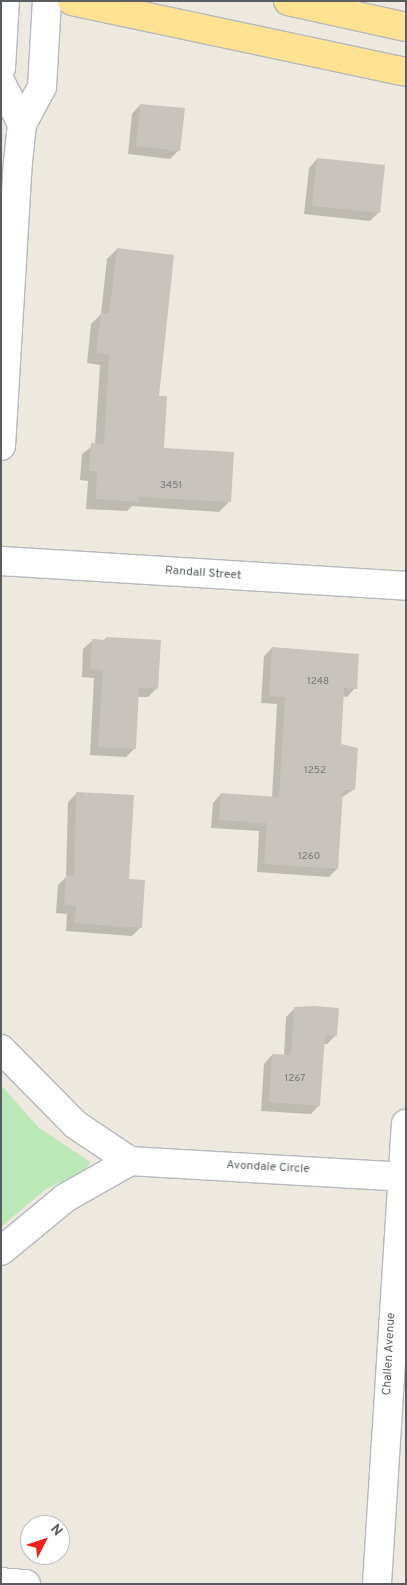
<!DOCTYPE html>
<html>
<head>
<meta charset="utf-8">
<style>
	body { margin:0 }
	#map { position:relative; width:407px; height:1585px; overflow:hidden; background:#ede9de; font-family:Overpass,sans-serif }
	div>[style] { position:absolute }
	.green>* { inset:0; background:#bae8b7 }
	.shadow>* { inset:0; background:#0003 }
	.building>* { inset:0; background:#c8c3bc }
	.roads { filter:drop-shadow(1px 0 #b5b8bd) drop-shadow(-1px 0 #b5b8bd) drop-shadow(0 1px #b5b8bd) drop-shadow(0 -1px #b5b8bd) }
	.minor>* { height:28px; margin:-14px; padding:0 14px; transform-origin:14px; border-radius:14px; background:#fff }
	.secondary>* { height:28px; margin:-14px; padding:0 14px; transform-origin:14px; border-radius:14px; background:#fff }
	.trunk>* { height:28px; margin:-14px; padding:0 14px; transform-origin:14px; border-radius:14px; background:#ffe392 }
	span { translate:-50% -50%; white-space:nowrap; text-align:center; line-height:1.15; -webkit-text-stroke:4.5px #fff; paint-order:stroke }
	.number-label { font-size:10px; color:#747678 }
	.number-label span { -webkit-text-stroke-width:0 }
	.street-label { font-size:12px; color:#585d62 }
	.frame { position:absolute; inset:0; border:2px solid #585d62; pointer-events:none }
	.north { position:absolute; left:20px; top:1515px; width:50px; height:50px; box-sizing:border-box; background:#fff; border:1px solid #bcbec0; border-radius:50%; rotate:49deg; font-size:14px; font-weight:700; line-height:20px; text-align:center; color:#585d62 }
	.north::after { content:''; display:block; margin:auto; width:18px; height:22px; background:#fb1e17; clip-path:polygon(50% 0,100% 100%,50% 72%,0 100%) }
</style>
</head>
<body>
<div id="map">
	<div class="green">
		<div style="clip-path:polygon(1px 1085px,39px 1128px,90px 1162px,85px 1171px,46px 1189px,1px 1227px)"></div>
	</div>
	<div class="shadow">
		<div style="clip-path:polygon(140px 105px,179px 150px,170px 159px,128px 154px,132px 114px)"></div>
		<div style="clip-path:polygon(317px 159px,379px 212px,370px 221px,304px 214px,309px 168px)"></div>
		<div style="clip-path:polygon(117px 249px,158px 397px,163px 449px,229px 502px,219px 512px,132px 506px,127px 511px,86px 509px,88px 481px,80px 480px,82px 454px,95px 444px,100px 365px,87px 363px,91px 324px,101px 314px,107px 259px)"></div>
		<div style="clip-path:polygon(106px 638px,156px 689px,148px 697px,137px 697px,135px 748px,126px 757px,90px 755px,94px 678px,82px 677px,83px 649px,92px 641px,103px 641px)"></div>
		<div style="clip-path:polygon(272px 648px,355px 688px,347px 697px,342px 696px,339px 745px,353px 790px,341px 798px,337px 869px,329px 877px,257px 872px,259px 831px,211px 828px,213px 803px,221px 794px,272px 798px,277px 704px,261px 703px,264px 656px)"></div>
		<div style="clip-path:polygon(77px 793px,128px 881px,141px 927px,132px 936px,66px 931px,67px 914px,56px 913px,58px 885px,66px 877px,68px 802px)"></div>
		<div style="clip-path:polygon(295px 1008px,336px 1035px,327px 1044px,323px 1044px,319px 1105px,311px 1114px,261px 1111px,264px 1064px,272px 1055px,284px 1056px,286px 1017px)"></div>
	</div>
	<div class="building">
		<div style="clip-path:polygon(140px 104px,185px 108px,180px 151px,136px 146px)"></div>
		<div style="clip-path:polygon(317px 158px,385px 165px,380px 213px,312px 206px)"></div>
		<div style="clip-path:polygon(117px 248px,174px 255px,159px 396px,167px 396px,164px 448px,234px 452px,231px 502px,138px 497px,138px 502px,96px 499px,97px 471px,89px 471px,91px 443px,104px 444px,109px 355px,96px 353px,101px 313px,109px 314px)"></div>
		<div style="clip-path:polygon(106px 637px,161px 640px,158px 689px,139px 688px,136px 749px,98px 747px,103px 670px,90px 669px,92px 639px,105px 640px)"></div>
		<div style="clip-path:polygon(272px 647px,359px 654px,357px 689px,344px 688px,341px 744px,358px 748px,355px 790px,343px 790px,338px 869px,264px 864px,267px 823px,219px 820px,221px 793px,279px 797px,285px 697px,269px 696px)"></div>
		<div style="clip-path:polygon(76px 792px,134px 795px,129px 879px,145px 880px,142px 928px,74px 923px,76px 906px,64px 905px,66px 875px,74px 876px)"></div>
		<div style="clip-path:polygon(314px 1006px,339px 1008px,337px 1036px,325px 1035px,320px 1106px,269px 1102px,272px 1054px,291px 1055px,294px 1007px)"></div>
	</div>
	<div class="roads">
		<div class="minor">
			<div style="left:1px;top:561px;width:406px;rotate:3.5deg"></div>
			<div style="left:1px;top:1049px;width:107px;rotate:45.4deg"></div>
			<div style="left:76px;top:1125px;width:65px;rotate:33.7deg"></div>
			<div style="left:1px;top:1251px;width:83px;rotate:-39.6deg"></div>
			<div style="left:65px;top:1198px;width:75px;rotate:-29.6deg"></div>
			<div style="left:130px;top:1161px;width:276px;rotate:3.3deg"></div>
			<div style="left:1px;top:1582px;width:25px;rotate:5deg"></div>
			<div style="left:377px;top:1584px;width:461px;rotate:-86.4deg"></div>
		</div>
		<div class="secondary">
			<div style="left:1px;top:68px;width:67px;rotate:-86.6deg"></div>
			<div style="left:1px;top:83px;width:46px;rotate:62.9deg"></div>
			<div style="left:1px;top:446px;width:285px;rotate:-86.6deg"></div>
			<div style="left:18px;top:162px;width:38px;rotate:-84deg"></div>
			<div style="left:22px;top:124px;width:42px;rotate:-61.6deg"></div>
			<div style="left:42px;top:87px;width:86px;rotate:-86.7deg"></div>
		</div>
		<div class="trunk">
			<div style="left:72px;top:1px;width:341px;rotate:12deg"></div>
			<div style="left:288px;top:1px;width:121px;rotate:12.4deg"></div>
		</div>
	</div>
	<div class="number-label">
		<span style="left:171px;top:486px">3451</span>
		<span style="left:318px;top:682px">1248</span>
		<span style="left:315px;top:771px">1252</span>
		<span style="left:309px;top:857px">1260</span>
		<span style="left:295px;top:1079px">1267</span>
	</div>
	<div class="street-label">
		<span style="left:203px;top:574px;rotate:4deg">Randall Street</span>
		<span style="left:268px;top:1168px;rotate:3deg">Avondale Circle</span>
		<span style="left:390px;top:1354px;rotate:-87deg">Challen Avenue</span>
	</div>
	<div class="frame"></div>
	<div class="north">N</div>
</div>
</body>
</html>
